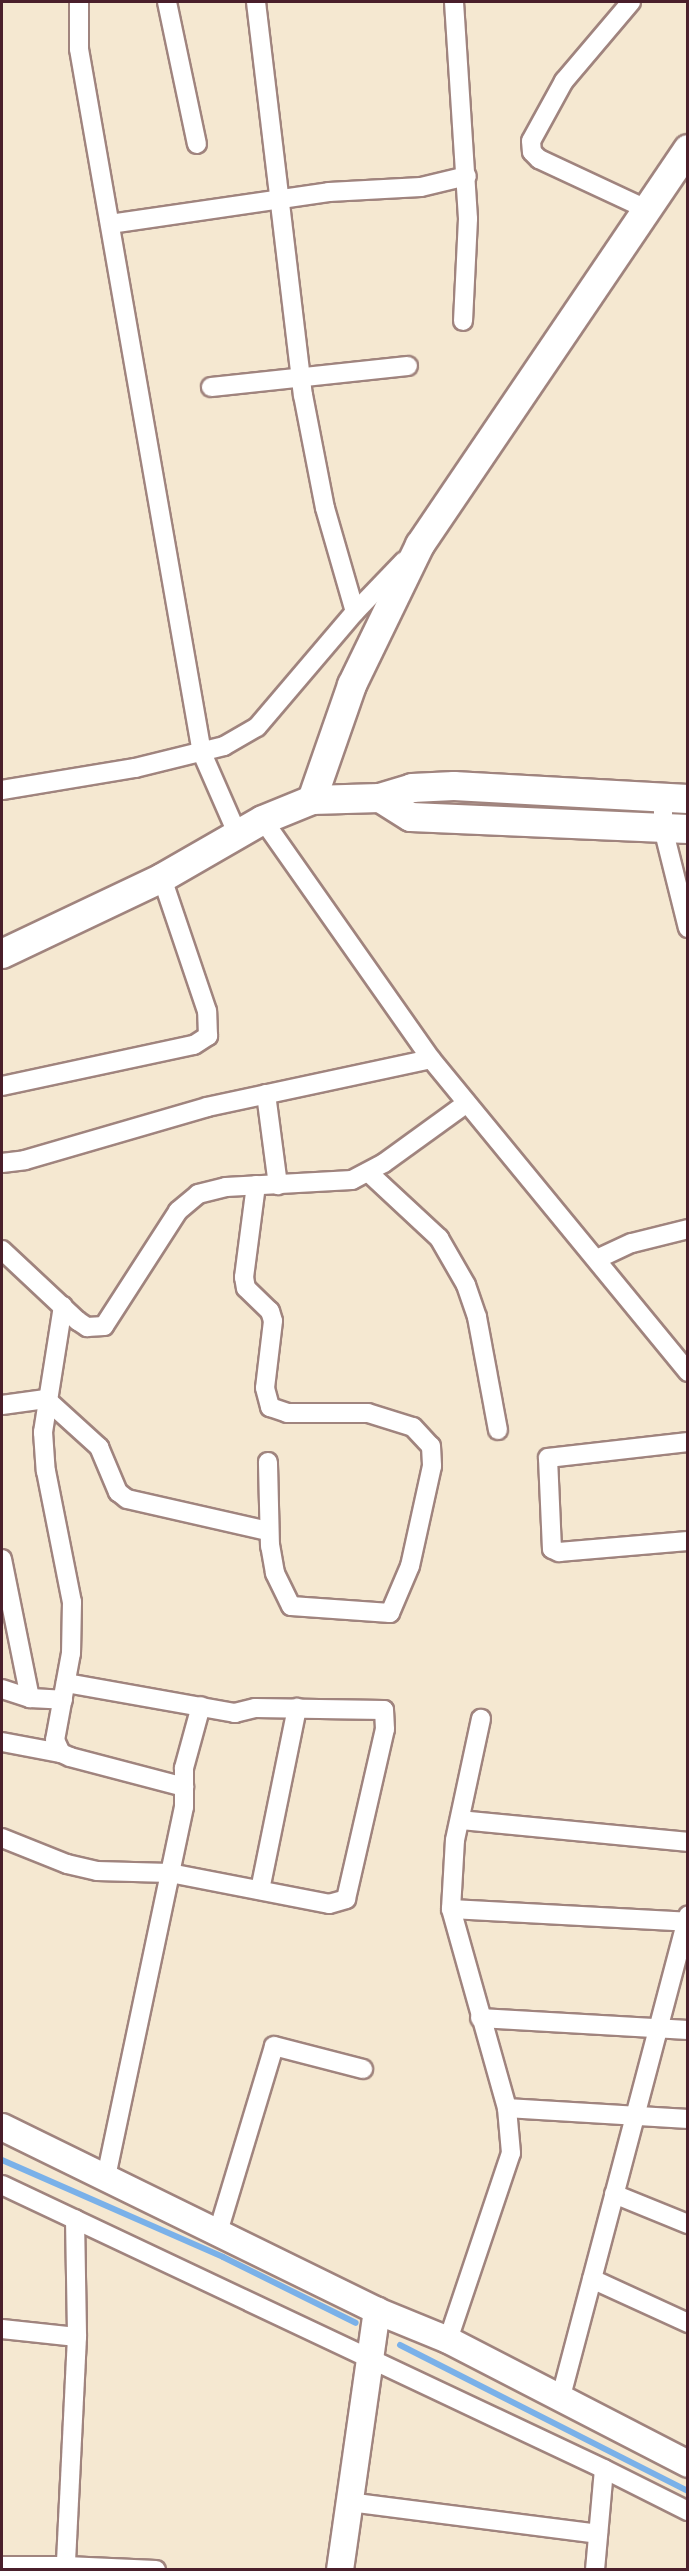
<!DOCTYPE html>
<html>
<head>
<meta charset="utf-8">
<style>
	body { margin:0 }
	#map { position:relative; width:689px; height:2571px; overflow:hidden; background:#f5e8d1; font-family:"Balsamiq Sans",sans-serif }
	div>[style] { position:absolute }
	.stream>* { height:6px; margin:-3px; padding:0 3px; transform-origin:3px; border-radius:3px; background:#7ab1e9 }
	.roads { filter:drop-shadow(2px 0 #a0847e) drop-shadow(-2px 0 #a0847e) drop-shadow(0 2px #a0847e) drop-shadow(0 -2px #a0847e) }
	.street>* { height:18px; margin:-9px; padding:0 9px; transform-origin:9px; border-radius:9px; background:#fff }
	.secondary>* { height:26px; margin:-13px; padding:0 13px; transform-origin:13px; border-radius:13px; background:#fff }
	.primary>* { height:28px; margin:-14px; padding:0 14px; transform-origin:14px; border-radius:14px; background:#fff }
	span { translate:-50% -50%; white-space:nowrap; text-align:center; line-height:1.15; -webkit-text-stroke:4.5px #fbf7ec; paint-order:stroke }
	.frame { position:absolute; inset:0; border:3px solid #4a1f2b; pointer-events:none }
</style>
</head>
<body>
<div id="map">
	<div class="stream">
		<div style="left:2px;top:2160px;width:241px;rotate:23.7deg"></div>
		<div style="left:223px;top:2257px;width:148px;rotate:26.4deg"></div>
		<div style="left:400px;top:2345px;width:323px;rotate:26.9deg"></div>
	</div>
	<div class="roads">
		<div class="street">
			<div style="left:79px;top:2px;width:47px;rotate:90deg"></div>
			<div style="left:79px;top:49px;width:715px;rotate:80.09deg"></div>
			<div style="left:202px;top:753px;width:87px;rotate:66.4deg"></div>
			<div style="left:167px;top:2px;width:145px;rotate:78.1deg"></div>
			<div style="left:256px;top:2px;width:396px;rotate:83.2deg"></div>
			<div style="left:303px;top:395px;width:115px;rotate:79deg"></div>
			<div style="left:325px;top:508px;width:108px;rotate:73.9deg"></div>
			<div style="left:454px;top:2px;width:217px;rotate:86.3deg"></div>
			<div style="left:468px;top:219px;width:102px;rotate:92.8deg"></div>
			<div style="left:631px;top:2px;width:104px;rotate:130.3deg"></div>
			<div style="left:564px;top:81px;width:68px;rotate:118.8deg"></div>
			<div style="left:531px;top:141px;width:11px;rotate:85deg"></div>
			<div style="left:532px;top:152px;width:10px;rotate:45deg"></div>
			<div style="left:539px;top:159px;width:118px;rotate:25deg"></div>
			<div style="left:110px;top:224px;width:221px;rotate:-8.3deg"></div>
			<div style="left:329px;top:192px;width:92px;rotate:-3.1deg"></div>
			<div style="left:421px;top:187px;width:47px;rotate:-13.4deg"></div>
			<div style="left:211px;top:387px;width:198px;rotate:-6.1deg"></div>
			<div style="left:2px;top:790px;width:135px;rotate:-9.4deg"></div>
			<div style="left:135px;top:768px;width:92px;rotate:-13.9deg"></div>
			<div style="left:224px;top:746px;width:38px;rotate:-30deg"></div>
			<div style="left:257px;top:727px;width:151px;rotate:-49.6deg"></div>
			<div style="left:355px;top:612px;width:71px;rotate:-46.1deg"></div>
			<div style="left:663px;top:799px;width:29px;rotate:90deg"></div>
			<div style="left:663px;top:828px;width:103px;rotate:76deg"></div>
			<div style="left:263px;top:820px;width:292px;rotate:54.9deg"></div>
			<div style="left:431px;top:1059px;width:405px;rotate:50.6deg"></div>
			<div style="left:2px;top:1086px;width:196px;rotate:-12.1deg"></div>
			<div style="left:194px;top:1045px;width:17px;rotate:-33deg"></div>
			<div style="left:208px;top:1036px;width:25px;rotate:-92deg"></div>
			<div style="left:207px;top:1011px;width:140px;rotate:-108.7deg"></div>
			<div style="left:266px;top:1094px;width:92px;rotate:82.5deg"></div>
			<div style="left:2px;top:1163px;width:23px;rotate:-7deg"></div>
			<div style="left:25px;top:1160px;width:190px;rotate:-16.2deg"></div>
			<div style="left:207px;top:1107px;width:229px;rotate:-12.1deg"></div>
			<div style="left:369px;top:1173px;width:96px;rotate:42.9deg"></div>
			<div style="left:439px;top:1238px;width:54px;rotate:60.1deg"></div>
			<div style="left:466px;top:1285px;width:34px;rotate:71deg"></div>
			<div style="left:477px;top:1317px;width:115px;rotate:79.5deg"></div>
			<div style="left:256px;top:1185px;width:93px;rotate:97.4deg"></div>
			<div style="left:244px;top:1277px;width:11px;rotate:80deg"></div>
			<div style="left:246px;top:1288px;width:33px;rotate:44deg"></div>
			<div style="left:270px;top:1311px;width:10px;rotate:73deg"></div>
			<div style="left:273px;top:1321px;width:67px;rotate:96.8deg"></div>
			<div style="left:265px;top:1388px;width:20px;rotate:75deg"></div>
			<div style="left:270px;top:1407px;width:18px;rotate:19deg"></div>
			<div style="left:287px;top:1413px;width:81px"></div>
			<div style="left:368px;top:1413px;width:47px;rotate:17.3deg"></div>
			<div style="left:413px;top:1427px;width:26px;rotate:47deg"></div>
			<div style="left:431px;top:1446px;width:20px;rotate:87deg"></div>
			<div style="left:432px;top:1466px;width:102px;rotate:102.4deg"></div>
			<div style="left:410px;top:1566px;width:51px;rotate:113.1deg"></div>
			<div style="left:390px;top:1613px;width:99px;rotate:-176deg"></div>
			<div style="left:291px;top:1606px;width:37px;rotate:-116deg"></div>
			<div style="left:275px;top:1573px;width:27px;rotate:-100deg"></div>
			<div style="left:270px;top:1546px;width:84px;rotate:-91.4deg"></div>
			<div style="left:2px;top:1250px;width:104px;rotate:43.1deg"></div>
			<div style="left:78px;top:1321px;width:11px;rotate:34deg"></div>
			<div style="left:87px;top:1327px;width:17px;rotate:-3deg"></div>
			<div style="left:104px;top:1326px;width:137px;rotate:-57.2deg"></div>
			<div style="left:178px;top:1211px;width:26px;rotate:-40deg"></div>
			<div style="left:198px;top:1194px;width:29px;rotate:-14deg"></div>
			<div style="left:226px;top:1187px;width:126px;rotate:-3.2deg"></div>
			<div style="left:352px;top:1180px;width:36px;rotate:-28deg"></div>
			<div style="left:384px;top:1163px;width:102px;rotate:-35.9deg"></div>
			<div style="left:597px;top:1259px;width:38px;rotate:-25deg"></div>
			<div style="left:632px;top:1243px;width:58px;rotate:-14deg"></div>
			<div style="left:63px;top:1306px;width:128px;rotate:99deg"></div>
			<div style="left:43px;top:1432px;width:39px;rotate:86deg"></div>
			<div style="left:46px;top:1471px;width:134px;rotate:78.8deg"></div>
			<div style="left:72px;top:1602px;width:51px;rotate:91.1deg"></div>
			<div style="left:71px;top:1653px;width:88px;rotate:100.4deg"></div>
			<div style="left:55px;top:1740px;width:14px;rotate:65deg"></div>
			<div style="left:61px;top:1753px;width:10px;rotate:24deg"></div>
			<div style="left:70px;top:1757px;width:118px;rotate:14.7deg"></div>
			<div style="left:2px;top:1405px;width:44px;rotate:-7.8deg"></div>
			<div style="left:46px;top:1399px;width:72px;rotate:42.2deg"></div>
			<div style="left:99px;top:1447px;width:49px;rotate:67.1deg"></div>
			<div style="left:118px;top:1492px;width:11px;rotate:38deg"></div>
			<div style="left:127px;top:1499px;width:145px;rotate:12.8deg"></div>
			<div style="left:688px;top:1442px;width:141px;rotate:173.5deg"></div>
			<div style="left:548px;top:1458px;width:91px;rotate:87.5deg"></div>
			<div style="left:552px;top:1549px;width:8px;rotate:23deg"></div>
			<div style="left:559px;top:1552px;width:129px;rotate:-4.9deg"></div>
			<div style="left:2px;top:1559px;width:142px;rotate:78.6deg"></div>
			<div style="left:2px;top:1689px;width:29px;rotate:18deg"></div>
			<div style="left:30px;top:1698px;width:33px;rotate:3deg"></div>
			<div style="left:2px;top:1742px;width:60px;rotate:10.6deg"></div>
			<div style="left:460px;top:1820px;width:229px;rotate:5.5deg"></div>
			<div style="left:2px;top:1838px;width:70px;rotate:21.8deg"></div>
			<div style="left:67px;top:1864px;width:31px;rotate:13deg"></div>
			<div style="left:97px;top:1871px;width:73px;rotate:1.6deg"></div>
			<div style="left:170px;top:1873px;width:162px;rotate:11deg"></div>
			<div style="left:329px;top:1904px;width:18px;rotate:-16deg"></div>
			<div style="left:346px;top:1899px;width:174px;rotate:-77.1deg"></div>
			<div style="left:385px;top:1729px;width:19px;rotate:-93deg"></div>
			<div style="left:384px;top:1710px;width:129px;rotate:-179.1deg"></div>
			<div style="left:255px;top:1708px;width:21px;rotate:166deg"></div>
			<div style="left:235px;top:1713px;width:172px;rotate:-169.9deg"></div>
			<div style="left:260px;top:1890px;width:186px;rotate:-78.5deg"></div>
			<div style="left:451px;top:1909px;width:237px;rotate:3.1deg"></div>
			<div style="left:480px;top:2018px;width:208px;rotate:3.3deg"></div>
			<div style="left:507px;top:2108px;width:181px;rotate:3.5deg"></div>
			<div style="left:106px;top:2177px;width:378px;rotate:-78.1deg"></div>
			<div style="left:184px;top:1807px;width:39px;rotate:-90deg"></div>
			<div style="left:184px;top:1768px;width:64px;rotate:-74.7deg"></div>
			<div style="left:2px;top:2185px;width:666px;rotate:25.26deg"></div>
			<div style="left:614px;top:2194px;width:80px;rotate:22.1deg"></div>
			<div style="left:75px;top:2219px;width:118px;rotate:89deg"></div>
			<div style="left:77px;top:2337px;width:229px;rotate:92.8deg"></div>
			<div style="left:66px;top:2566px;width:90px;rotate:2.5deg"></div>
			<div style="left:218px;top:2232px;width:194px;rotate:-73.2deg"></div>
			<div style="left:274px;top:2046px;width:92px;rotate:14.5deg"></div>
			<div style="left:592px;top:2279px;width:106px;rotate:24.6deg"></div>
			<div style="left:2px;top:2329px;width:75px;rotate:6.1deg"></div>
			<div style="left:448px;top:2340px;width:197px;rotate:-71.4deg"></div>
			<div style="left:511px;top:2153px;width:45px;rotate:-95.1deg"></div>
			<div style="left:507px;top:2108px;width:207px;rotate:-105.7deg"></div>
			<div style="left:451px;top:1909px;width:69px;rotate:-86.7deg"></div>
			<div style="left:455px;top:1840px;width:124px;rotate:-77.9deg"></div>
			<div style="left:560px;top:2400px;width:501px;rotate:-75.19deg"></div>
			<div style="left:349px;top:2502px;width:251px;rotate:7.3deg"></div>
			<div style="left:2px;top:2566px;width:64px"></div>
			<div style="left:595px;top:2570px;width:101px;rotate:-84.9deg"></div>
			<div style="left:604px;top:2469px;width:94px;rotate:26.6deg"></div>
		</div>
		<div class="secondary">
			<div style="left:2px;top:2127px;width:418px;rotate:26.1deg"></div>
			<div style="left:377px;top:2311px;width:77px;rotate:22.2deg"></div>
			<div style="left:448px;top:2340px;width:270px;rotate:27.3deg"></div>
			<div style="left:340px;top:2570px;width:262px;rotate:-81.9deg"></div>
		</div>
		<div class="primary">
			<div style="left:380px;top:798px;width:36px;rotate:32deg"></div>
			<div style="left:411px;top:817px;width:277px;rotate:2.5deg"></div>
			<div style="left:312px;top:800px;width:68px;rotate:-1.7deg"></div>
			<div style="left:380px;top:798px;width:34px;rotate:-17deg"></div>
			<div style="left:412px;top:788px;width:42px;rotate:-2.7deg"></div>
			<div style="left:454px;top:786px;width:234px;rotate:3.2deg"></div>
			<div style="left:2px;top:954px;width:177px;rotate:-25.4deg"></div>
			<div style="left:162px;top:878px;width:116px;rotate:-29.9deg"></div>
			<div style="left:263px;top:820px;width:53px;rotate:-22.2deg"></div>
			<div style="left:312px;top:800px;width:122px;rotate:-70.8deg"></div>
			<div style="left:352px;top:685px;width:156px;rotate:-64.1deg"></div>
			<div style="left:420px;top:545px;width:478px;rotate:-55.9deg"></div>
		</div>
	</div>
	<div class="frame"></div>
</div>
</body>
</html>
